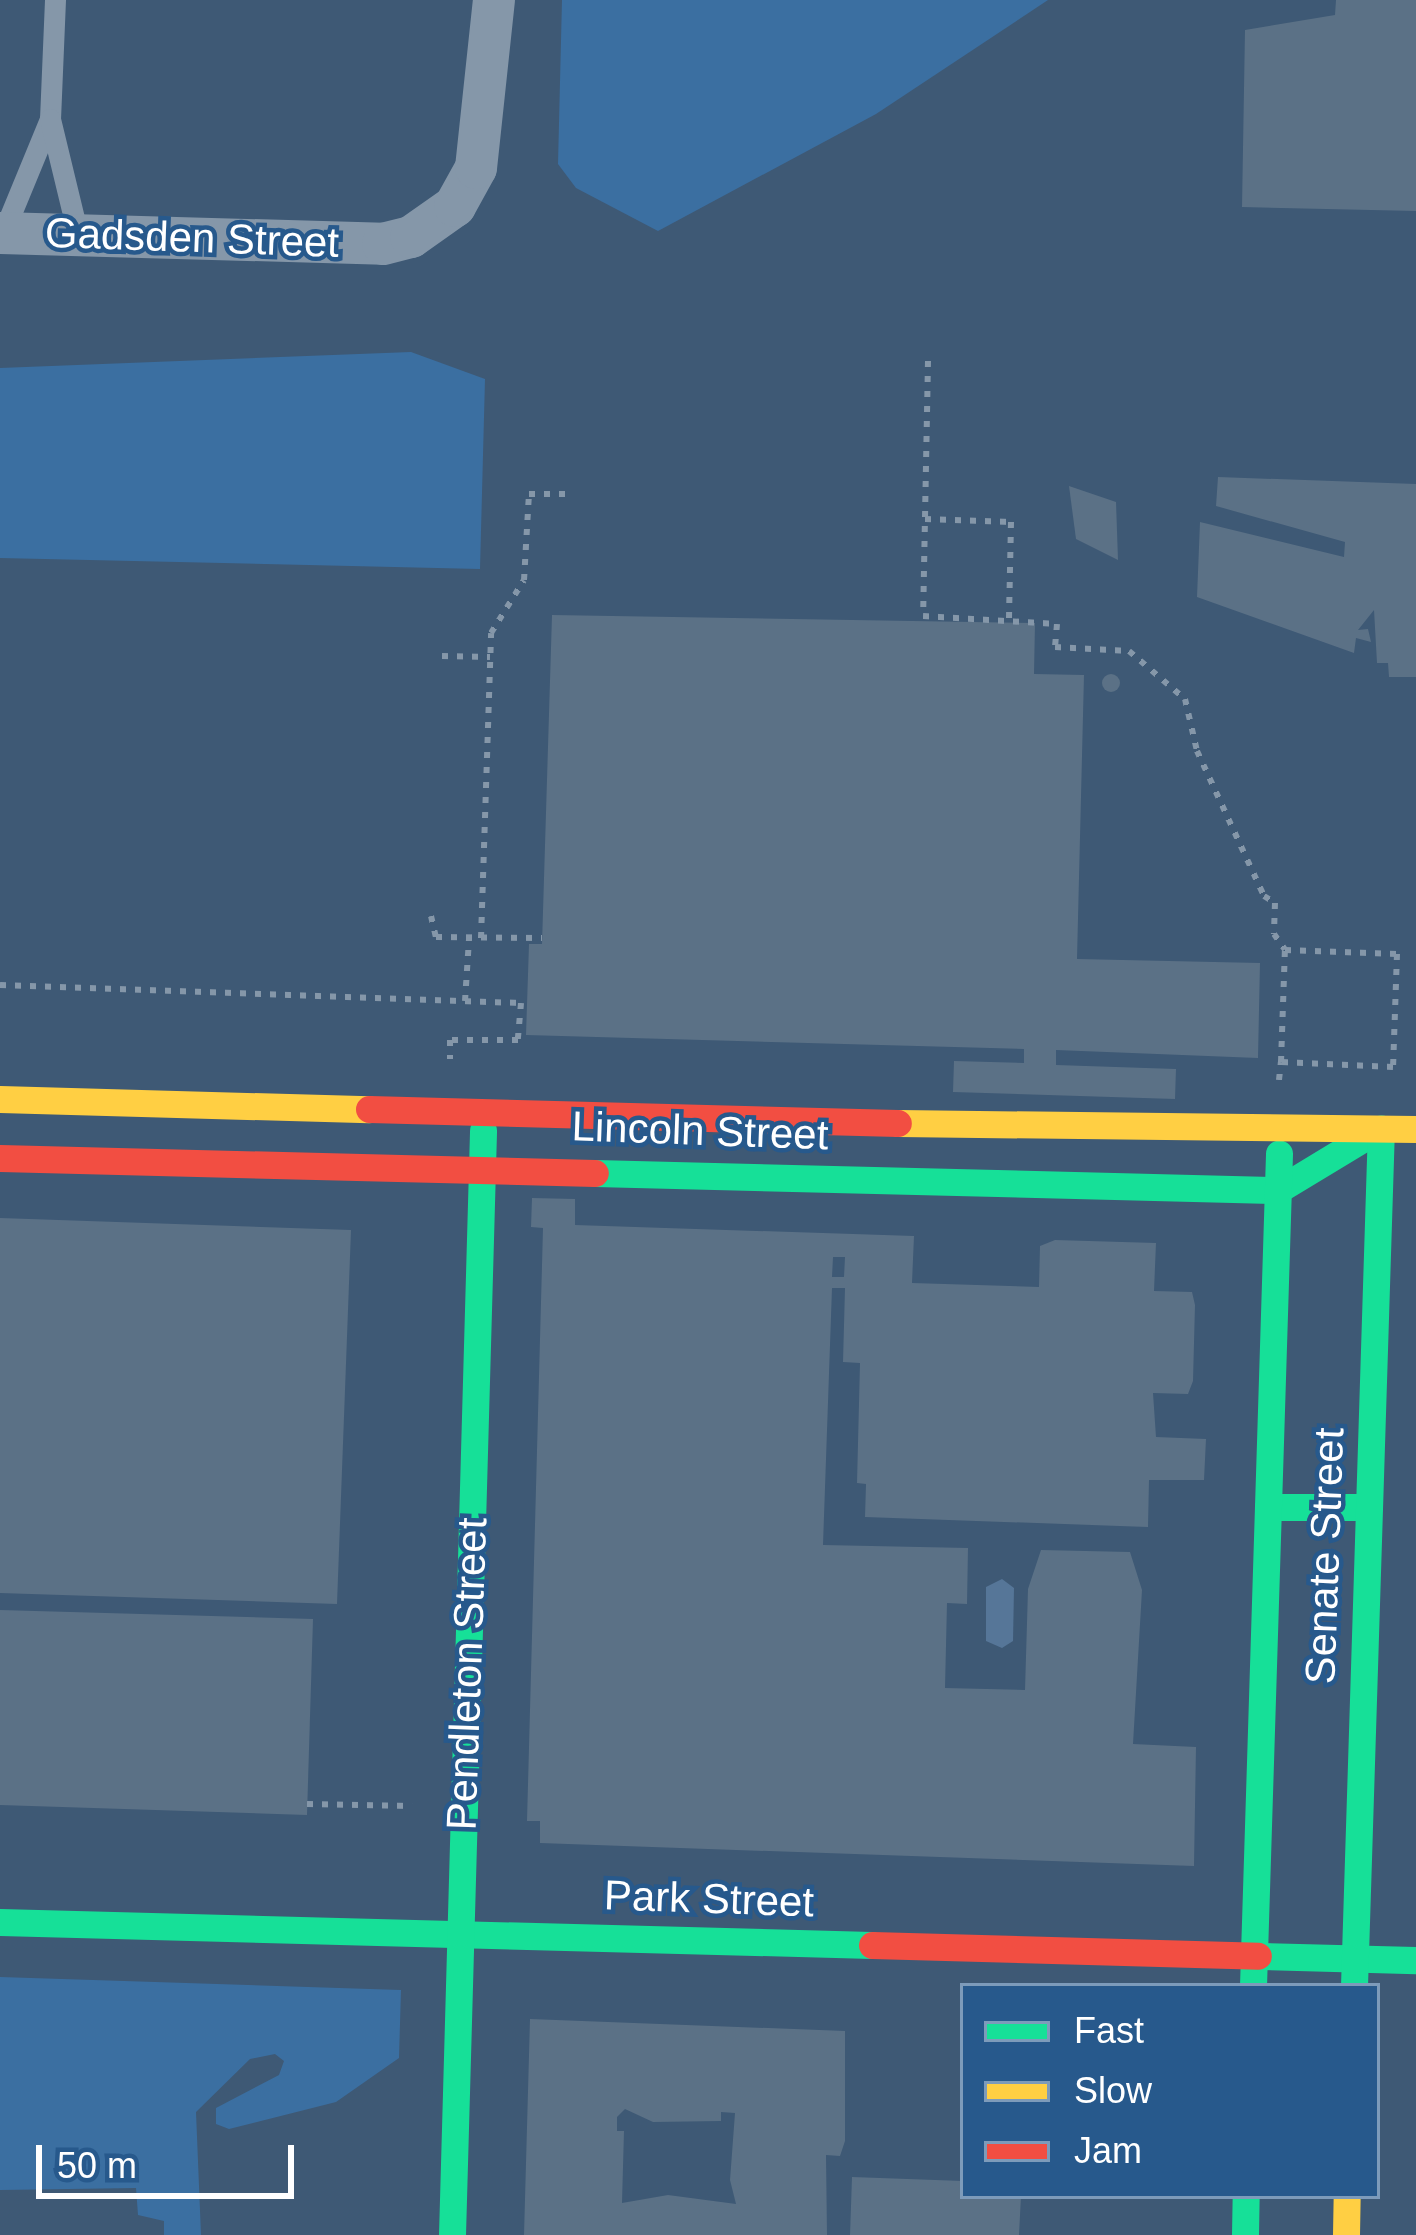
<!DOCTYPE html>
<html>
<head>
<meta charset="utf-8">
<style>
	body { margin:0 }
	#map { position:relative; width:1416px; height:2235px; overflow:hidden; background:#3e5975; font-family:Helvetica,sans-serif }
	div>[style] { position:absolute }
	.green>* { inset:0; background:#3b6fa1 }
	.water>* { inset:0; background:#567698 }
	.building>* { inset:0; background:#5b7186 }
	.round { border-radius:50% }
	.path>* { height:6px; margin-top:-3px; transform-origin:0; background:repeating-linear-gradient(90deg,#8597a9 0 6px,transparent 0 15px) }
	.lane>* { height:21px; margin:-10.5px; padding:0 10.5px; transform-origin:10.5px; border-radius:10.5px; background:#8597a9 }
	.street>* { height:42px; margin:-21px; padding:0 21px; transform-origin:21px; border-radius:21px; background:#8597a9 }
	.fast>* { height:27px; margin:-13.5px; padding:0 13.5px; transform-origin:13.5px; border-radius:13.5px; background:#16e098 }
	.slow>* { height:27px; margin:-13.5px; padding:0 13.5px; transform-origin:13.5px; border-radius:13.5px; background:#ffcf43 }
	.jam>* { height:27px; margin:-13.5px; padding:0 13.5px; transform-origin:13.5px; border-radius:13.5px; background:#f24e42 }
	span { translate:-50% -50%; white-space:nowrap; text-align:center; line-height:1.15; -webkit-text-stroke:9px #27598c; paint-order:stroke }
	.street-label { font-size:42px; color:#fff }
	.legend { position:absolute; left:960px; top:1983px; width:420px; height:216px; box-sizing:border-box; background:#27598c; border:3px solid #7d9bba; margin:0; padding:15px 21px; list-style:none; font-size:36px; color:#fff }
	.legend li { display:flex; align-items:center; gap:24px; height:60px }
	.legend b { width:60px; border:3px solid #7d9bba }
	.scale { position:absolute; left:36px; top:2145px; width:258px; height:54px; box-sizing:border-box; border:6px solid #fff; border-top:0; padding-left:15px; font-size:36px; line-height:42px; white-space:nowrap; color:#fff; -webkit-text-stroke:9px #27598c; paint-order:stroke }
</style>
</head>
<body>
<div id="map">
	<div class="green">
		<div style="clip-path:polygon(562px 0,1048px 0,876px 114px,658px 231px,576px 188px,558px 164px)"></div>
		<div style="clip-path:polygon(411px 352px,485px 379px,480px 569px,0 558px,0 368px)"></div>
		<div style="clip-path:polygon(0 1977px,401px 1990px,399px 2058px,336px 2102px,229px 2129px,216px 2124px,216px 2108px,279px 2075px,284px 2061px,275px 2054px,250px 2059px,196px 2112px,201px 2235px,164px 2235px,164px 2221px,138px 2215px,136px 2188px,0 2190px)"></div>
	</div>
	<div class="water">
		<div style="clip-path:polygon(1002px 1579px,1014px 1588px,1013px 1641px,1002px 1648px,986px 1641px,986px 1587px)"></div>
	</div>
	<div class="building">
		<div style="clip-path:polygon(1336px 0,1416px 0,1416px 211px,1242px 207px,1245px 30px,1335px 15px)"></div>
		<div style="clip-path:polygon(1218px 477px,1416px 484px,1416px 677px,1389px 677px,1388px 663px,1377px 663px,1374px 610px,1358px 630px,1368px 629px,1371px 642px,1356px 638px,1354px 653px,1197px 597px,1200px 522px,1344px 557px,1345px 542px,1216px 506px)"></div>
		<div style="clip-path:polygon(1069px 486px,1116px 502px,1118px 560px,1076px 539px)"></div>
		<div style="clip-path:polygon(552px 615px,1035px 623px,1034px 674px,1084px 675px,1077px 959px,1260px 963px,1258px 1058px,1056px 1050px,1056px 1065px,1176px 1069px,1175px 1099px,953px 1092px,954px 1061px,1024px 1063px,1024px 1049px,526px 1035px,529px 944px,542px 944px)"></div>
		<div class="round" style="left:1102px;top:674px;width:18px;height:18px"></div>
		<div style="clip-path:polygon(evenodd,532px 1198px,575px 1199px,575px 1225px,914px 1236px,912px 1283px,1039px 1287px,1040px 1246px,1055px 1240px,1156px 1243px,1154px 1291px,1192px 1292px,1195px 1305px,1193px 1381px,1188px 1394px,1153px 1393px,1156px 1437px,1206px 1439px,1204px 1480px,1149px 1480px,1148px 1527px,865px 1517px,866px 1484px,857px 1483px,860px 1363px,843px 1362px,845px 1288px,832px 1288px,823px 1545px,968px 1548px,967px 1604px,947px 1603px,945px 1688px,1025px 1690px,1028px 1589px,1041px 1550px,1130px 1552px,1142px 1590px,1133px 1744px,1196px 1747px,1194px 1866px,540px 1843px,540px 1821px,527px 1821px,543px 1228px,531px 1227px,532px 1198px,833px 1257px,845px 1257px,844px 1277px,832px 1277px,833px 1257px)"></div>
		<div style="clip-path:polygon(0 1218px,351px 1230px,337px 1604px,0 1593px)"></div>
		<div style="clip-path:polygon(0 1610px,313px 1619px,307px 1815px,0 1805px)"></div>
		<div style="clip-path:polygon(evenodd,530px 2019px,845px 2031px,845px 2141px,840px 2156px,826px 2155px,827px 2235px,524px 2235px,530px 2019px,625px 2109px,653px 2122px,721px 2121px,721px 2112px,735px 2113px,730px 2180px,736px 2204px,668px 2195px,622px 2203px,624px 2131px,617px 2131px,617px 2117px,625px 2109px)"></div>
		<div style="clip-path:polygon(852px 2177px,963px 2181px,963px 2196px,1021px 2196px,1019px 2235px,850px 2235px)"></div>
	</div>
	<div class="path">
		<div style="left:928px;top:361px;width:255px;rotate:91.1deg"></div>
		<div style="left:923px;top:616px;width:134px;rotate:3.4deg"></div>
		<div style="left:1057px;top:624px;width:23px;rotate:95deg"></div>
		<div style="left:1055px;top:647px;width:74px;rotate:3.1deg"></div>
		<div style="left:1129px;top:651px;width:74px;rotate:40.6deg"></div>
		<div style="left:1185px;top:699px;width:53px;rotate:77deg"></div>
		<div style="left:1197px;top:751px;width:160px;rotate:65.2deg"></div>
		<div style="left:1264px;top:896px;width:13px;rotate:32deg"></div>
		<div style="left:1275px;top:903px;width:31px;rotate:92deg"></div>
		<div style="left:1274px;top:934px;width:19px;rotate:55deg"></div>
		<div style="left:925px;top:519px;width:86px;rotate:2deg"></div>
		<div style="left:1011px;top:522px;width:99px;rotate:91.2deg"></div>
		<div style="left:442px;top:656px;width:48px;rotate:1.2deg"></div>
		<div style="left:431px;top:916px;width:22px;rotate:77deg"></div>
		<div style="left:436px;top:937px;width:106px;rotate:0.5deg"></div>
		<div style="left:481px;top:938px;width:305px;rotate:-88.1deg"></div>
		<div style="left:491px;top:633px;width:62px;rotate:-58.1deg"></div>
		<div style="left:524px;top:580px;width:86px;rotate:-86.7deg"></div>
		<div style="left:529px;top:494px;width:37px"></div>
		<div style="left:1285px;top:950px;width:112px;rotate:2deg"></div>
		<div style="left:1397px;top:954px;width:113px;rotate:92deg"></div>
		<div style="left:1393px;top:1067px;width:112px;rotate:-177.4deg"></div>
		<div style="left:1281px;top:1062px;width:112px;rotate:-88deg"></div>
		<div style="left:0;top:985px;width:521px;rotate:1.98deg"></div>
		<div style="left:521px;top:1003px;width:37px;rotate:95deg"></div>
		<div style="left:518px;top:1040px;width:68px;rotate:180deg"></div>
		<div style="left:450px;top:1040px;width:19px;rotate:90deg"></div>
		<div style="left:465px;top:1001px;width:62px;rotate:-86.3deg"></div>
		<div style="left:1279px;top:1080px;width:18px;rotate:-84deg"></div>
		<div style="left:307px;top:1804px;width:105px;rotate:1.1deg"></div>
	</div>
	<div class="lane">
		<div style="left:50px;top:119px;width:119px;rotate:-87.6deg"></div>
		<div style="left:3px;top:233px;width:123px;rotate:-67.6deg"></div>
		<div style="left:50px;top:119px;width:119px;rotate:76.4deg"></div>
	</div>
	<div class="street">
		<div style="left:0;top:233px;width:383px;rotate:1.6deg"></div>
		<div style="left:383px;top:244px;width:29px;rotate:-14deg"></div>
		<div style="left:411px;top:237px;width:54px;rotate:-35.2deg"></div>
		<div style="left:455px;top:206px;width:43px;rotate:-61.1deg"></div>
		<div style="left:476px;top:168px;width:169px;rotate:-83.9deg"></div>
	</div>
	<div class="fast">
		<div style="left:595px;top:1173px;width:683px;rotate:1.43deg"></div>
		<div style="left:1278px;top:1190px;width:116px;rotate:-31.2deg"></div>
		<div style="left:1268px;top:1507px;width:101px"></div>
		<div style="left:0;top:1922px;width:872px;rotate:1.51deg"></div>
		<div style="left:1258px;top:1956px;width:158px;rotate:1.5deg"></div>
		<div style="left:1253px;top:1986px;width:833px;rotate:-88.21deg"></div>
		<div style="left:1354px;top:1986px;width:858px;rotate:-88.2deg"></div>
		<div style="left:452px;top:2235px;width:1105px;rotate:-88.39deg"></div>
		<div style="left:1245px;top:2235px;width:39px;rotate:-89deg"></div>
	</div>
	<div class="slow">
		<div style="left:0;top:1099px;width:369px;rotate:1.6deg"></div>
		<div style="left:898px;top:1123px;width:518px;rotate:0.66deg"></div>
		<div style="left:1346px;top:2235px;width:39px;rotate:-89deg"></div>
	</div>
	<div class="jam">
		<div style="left:369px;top:1109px;width:529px;rotate:1.52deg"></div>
		<div style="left:0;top:1158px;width:595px;rotate:1.44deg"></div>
		<div style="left:872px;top:1945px;width:386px;rotate:1.6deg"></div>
	</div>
	<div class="street-label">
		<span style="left:192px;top:238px;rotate:2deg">Gadsden Street</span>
		<span style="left:700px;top:1131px;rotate:2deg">Lincoln Street</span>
		<span style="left:1325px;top:1556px;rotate:-88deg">Senate Street</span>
		<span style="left:467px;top:1674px;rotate:-88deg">Pendleton Street</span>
		<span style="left:709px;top:1899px;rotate:2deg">Park Street</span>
	</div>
	<ul class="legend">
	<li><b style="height:15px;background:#16e098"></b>Fast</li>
	<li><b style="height:15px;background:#ffcf43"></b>Slow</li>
	<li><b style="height:15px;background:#f24e42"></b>Jam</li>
	</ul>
	<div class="scale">50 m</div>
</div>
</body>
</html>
